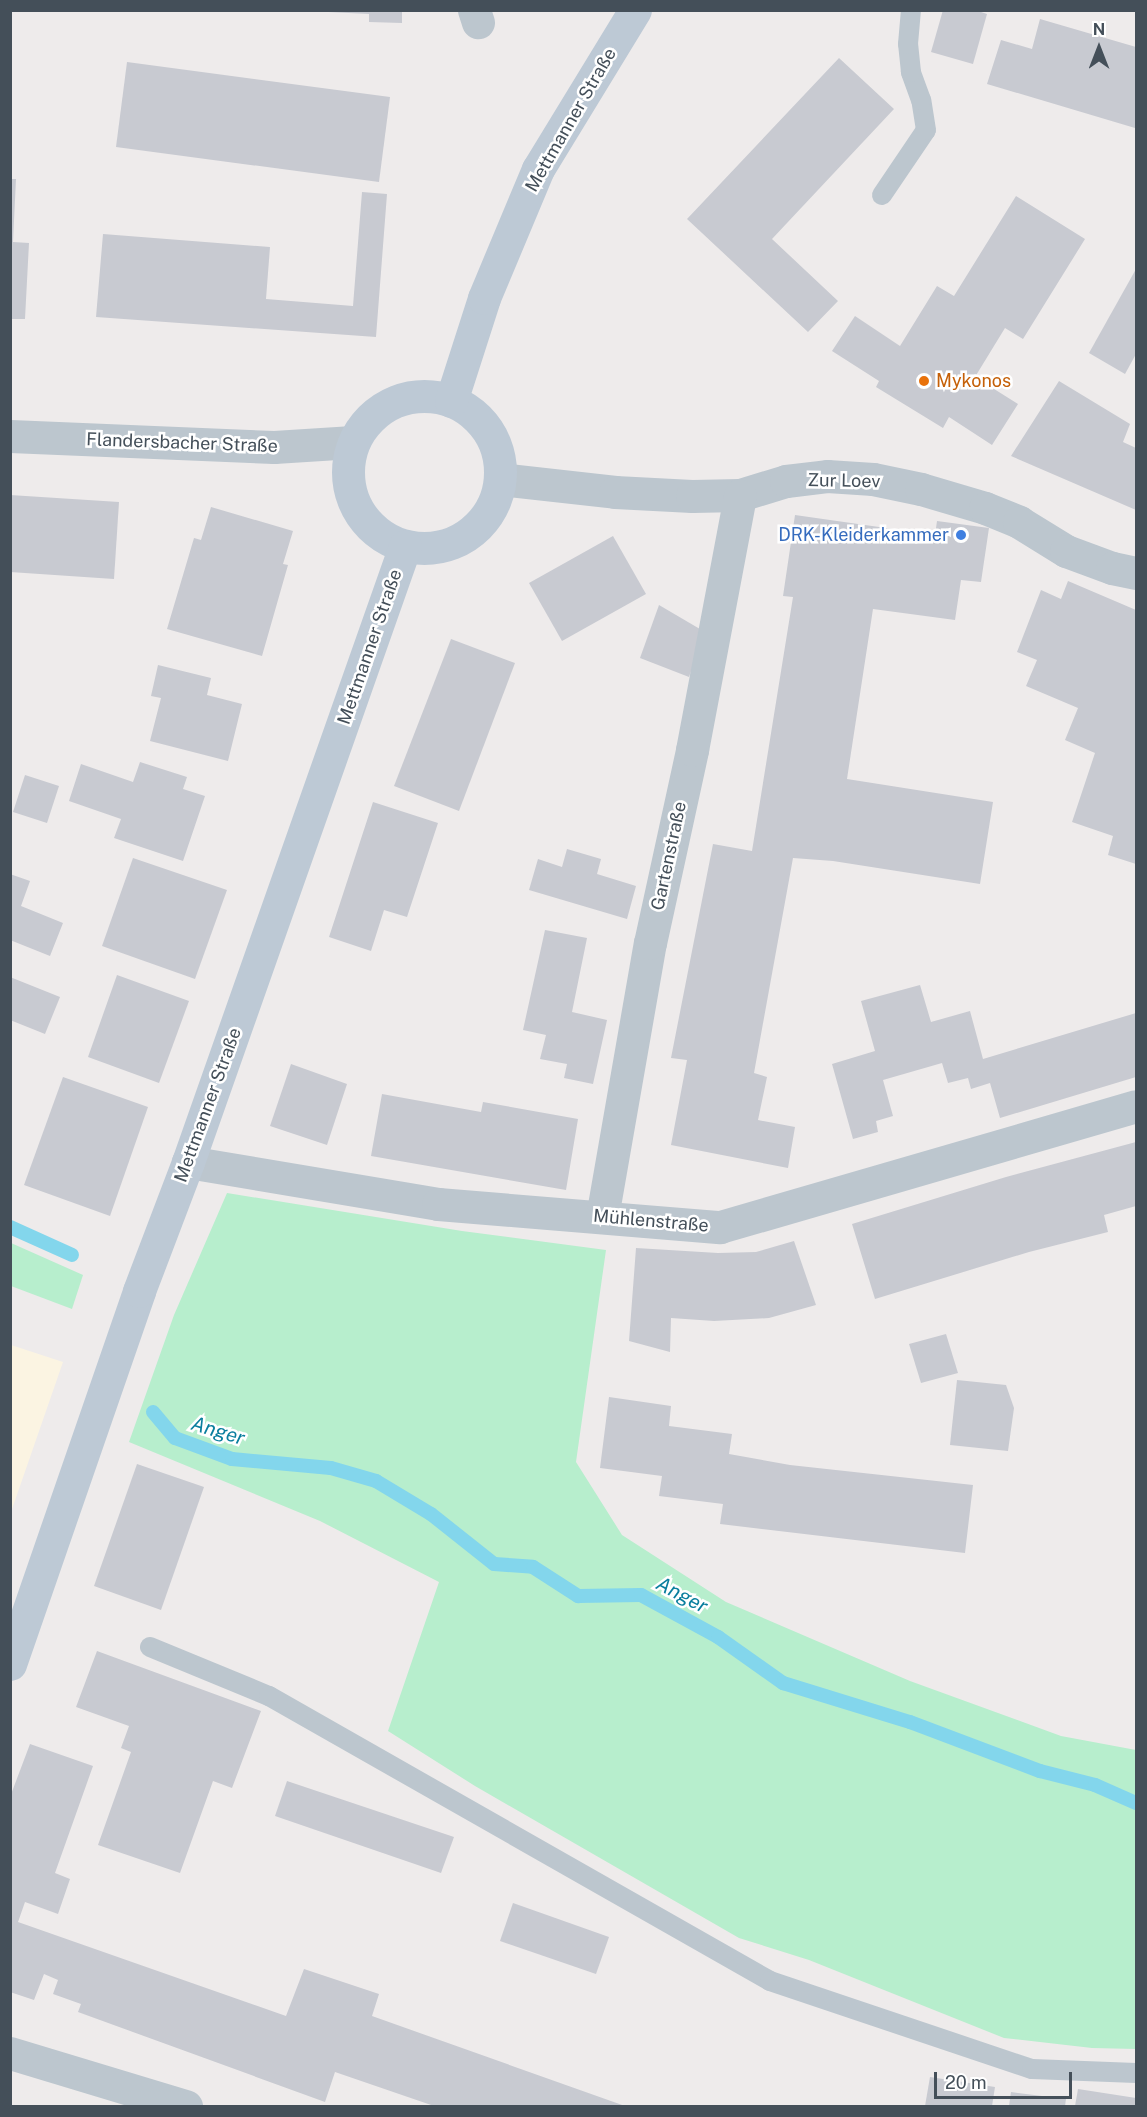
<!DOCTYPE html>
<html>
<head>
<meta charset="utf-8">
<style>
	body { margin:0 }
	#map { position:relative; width:1147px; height:2117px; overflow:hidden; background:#eeebeb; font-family:"Public Sans",sans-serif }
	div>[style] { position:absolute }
	.commercial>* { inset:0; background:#fbf4e2 }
	.green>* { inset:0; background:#b7eecd }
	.stream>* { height:14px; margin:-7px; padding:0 7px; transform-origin:7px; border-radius:7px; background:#83d6ec }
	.building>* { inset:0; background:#c8cad1 }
	.service>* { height:20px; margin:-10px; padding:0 10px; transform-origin:10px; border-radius:10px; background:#bcc6ce }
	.minor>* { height:33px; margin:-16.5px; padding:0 16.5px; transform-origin:16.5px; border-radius:16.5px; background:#bcc6ce }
	.tertiary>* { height:33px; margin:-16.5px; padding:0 16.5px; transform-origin:16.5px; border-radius:16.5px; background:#bcc6ce }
	.secondary>* { height:33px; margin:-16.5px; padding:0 16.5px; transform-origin:16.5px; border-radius:16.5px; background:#bdc9d5 }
	.secondary>.ring { margin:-16.5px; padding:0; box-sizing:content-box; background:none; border:33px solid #bdc9d5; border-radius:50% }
	.dots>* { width:16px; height:16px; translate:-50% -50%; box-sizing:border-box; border:3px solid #fff; border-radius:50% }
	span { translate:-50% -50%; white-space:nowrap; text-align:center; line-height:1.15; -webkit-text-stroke:5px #fff; paint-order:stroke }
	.street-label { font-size:18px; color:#444f59 }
	.food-label { font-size:18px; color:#c56008 }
	.left { translate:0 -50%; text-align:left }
	.shop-label { font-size:18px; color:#366cbe }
	.right { translate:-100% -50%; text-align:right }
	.water-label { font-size:20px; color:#0a7e9e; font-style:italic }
	.frame { position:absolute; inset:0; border:12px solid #444f59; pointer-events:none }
	.north { position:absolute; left:1069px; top:18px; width:60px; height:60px; -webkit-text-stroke:4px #fff; paint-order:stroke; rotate:0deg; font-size:16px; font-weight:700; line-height:24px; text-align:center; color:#444f59 }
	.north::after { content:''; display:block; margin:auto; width:21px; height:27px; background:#444f59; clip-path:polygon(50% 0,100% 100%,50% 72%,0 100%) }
	.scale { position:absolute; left:934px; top:2072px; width:138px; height:27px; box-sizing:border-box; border:3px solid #444f59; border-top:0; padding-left:8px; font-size:18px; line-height:21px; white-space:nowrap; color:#444f59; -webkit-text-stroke:4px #fff; paint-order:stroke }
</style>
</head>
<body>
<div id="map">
	<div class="commercial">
		<div style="clip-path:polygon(11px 1345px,63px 1362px,11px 1512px,10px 1345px)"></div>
	</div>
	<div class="green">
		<div style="clip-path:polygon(227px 1193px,462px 1231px,606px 1250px,576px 1462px,622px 1535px,726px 1602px,910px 1681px,1061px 1736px,1136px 1750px,1136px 2049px,1092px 2048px,1004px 2038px,809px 1960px,739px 1938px,475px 1786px,388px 1731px,439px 1582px,320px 1521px,129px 1442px,174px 1315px)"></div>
		<div style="clip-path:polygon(11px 1243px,83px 1275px,72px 1309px,11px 1286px)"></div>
	</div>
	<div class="stream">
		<div style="left:10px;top:1227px;width:68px;rotate:24.3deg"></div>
		<div style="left:153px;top:1412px;width:34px;rotate:50deg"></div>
		<div style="left:175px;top:1438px;width:61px;rotate:20.2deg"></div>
		<div style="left:232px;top:1459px;width:99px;rotate:5.2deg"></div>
		<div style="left:331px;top:1468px;width:47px;rotate:16.1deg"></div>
		<div style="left:376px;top:1481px;width:64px;rotate:31deg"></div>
		<div style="left:431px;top:1514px;width:80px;rotate:38.4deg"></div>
		<div style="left:494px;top:1564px;width:39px;rotate:4deg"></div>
		<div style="left:533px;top:1567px;width:54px;rotate:32.8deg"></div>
		<div style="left:578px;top:1596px;width:63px;rotate:-0.9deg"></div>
		<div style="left:641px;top:1595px;width:88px;rotate:28.6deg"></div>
		<div style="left:718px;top:1637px;width:80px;rotate:35.3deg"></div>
		<div style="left:783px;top:1683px;width:133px;rotate:17.1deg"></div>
		<div style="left:910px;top:1722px;width:139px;rotate:20.7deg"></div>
		<div style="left:1040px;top:1771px;width:57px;rotate:14.3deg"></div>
		<div style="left:1095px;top:1785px;width:45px;rotate:23.7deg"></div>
	</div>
	<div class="building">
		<div style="clip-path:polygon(288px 10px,402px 10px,402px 23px,369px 22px,369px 14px)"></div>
		<div style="clip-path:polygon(943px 10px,975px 10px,987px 14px,973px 64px,931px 52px)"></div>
		<div style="clip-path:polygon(1040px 19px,1136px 47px,1135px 128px,987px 84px,1001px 40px,1032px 49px)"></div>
		<div style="clip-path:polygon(839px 58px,894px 109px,772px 239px,838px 301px,808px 332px,687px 219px)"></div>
		<div style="clip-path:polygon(127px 62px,390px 97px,379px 182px,116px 147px)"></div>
		<div style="clip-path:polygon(10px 179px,16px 179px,13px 242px,29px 243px,25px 319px,10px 319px)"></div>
		<div style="clip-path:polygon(362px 192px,387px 194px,376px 337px,96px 317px,103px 234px,270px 247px,266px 299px,353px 306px)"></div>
		<div style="clip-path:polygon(1016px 196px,1085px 239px,1023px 339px,1005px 328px,975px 377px,1018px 404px,992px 445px,949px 417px,943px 428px,876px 387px,879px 381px,832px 351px,855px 316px,900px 346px,937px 286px,954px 296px)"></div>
		<div style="clip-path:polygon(1136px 269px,1136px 354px,1125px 374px,1089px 353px)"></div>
		<div style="clip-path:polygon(1059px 381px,1130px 424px,1123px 442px,1136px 448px,1136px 510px,1011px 456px)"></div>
		<div style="clip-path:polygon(10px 495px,119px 502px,114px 579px,10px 572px)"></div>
		<div style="clip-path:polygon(211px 507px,293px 531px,283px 564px,288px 565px,262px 656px,167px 629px,194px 538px,201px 540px)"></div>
		<div style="clip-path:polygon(795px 515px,935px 535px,937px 521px,989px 528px,981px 582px,961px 580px,955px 620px,873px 609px,847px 779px,993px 802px,980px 884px,833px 861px,793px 858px,754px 1073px,767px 1077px,758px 1120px,795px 1127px,788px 1168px,671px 1145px,687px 1060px,671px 1058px,713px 844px,752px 851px,793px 597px,783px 596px)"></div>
		<div style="clip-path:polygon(613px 536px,646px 594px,562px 641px,529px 583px)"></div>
		<div style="clip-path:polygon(1068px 581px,1136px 610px,1136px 864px,1108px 855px,1113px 836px,1072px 822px,1095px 753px,1065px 740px,1078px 708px,1026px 686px,1037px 660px,1017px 652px,1041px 590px,1061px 599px)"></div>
		<div style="clip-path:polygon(659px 605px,705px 632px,689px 677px,640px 658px)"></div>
		<div style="clip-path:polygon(451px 639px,515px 663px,459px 811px,394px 786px)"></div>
		<div style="clip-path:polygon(158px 665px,211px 678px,207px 695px,242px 704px,228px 761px,150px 741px,161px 698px,151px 696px)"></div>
		<div style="clip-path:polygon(140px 762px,187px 777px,183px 789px,205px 796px,183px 861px,114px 838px,121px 819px,69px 801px,81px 764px,133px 782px)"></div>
		<div style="clip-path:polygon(25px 775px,59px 786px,47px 823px,13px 812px)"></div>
		<div style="clip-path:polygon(373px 802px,438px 823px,407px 917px,384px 910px,371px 951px,329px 937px)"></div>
		<div style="clip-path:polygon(567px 849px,601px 859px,597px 874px,636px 886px,627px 919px,529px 890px,538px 859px,562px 867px)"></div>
		<div style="clip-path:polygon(133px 858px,227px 890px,195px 979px,102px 946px)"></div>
		<div style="clip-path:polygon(10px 874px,30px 881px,21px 906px,63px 923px,50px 956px,10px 940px)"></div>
		<div style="clip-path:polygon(545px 930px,587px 938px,572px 1012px,607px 1020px,593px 1084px,564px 1078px,567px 1064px,540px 1059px,546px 1035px,523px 1030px)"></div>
		<div style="clip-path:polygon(117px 975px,189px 1001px,159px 1083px,88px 1057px)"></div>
		<div style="clip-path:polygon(10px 977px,60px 997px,45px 1034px,10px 1020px)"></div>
		<div style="clip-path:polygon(920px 985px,931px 1022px,970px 1011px,983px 1059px,1136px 1013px,1136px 1077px,1000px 1118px,990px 1083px,971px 1089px,968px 1078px,948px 1083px,942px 1063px,883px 1080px,893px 1116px,876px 1121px,878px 1132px,853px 1139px,832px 1064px,875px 1051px,861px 1001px)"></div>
		<div style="clip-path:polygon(291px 1064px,347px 1084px,327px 1145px,270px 1126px)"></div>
		<div style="clip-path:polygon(63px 1077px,148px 1107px,110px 1216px,24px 1185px)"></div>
		<div style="clip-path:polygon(382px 1094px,481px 1112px,483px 1102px,578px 1119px,566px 1190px,371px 1156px)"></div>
		<div style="clip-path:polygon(1136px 1142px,1136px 1206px,1104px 1215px,1108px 1232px,1029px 1252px,875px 1299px,852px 1224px,1006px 1177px)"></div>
		<div style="clip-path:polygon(794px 1241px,816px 1305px,769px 1318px,714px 1321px,671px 1318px,670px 1352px,629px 1341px,636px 1248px,718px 1253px,756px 1252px)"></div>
		<div style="clip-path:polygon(946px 1334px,958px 1373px,921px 1383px,909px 1344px)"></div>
		<div style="clip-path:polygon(957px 1380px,1006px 1385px,1014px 1408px,1008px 1451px,950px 1445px)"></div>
		<div style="clip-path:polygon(609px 1397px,671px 1406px,669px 1426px,732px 1434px,729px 1454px,790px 1465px,973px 1485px,965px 1553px,720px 1524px,723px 1504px,659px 1496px,662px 1476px,600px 1468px)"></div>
		<div style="clip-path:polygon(137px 1464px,204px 1487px,161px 1610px,94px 1586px)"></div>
		<div style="clip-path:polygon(97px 1651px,261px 1711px,232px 1788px,213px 1781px,180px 1873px,98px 1845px,131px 1752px,121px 1748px,129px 1726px,76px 1707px)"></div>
		<div style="clip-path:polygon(30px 1744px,93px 1766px,55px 1873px,70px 1879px,58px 1914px,25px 1902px,18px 1922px,286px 2016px,304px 1969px,379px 1994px,372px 2016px,625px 2106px,434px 2106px,335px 2072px,325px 2102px,78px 2012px,81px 2004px,53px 1994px,58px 1980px,44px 1974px,34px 2000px,10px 1992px,10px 1797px)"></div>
		<div style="clip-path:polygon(287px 1781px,454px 1837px,441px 1873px,275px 1816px)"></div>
		<div style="clip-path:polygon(513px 1903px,609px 1937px,596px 1974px,500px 1941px)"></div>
		<div style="clip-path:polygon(930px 2077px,995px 2087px,992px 2106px,925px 2106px)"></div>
		<div style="clip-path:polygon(1078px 2089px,1136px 2098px,1136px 2106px,1075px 2106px)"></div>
		<div style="clip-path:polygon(1011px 2092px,1066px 2099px,1065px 2106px,1009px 2106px)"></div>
	</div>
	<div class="service">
		<div style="left:882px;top:195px;width:78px;rotate:-55.9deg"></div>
		<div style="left:926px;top:130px;width:30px;rotate:-99deg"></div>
		<div style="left:921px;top:100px;width:30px;rotate:-110deg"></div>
		<div style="left:911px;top:72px;width:28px;rotate:-96deg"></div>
		<div style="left:908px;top:44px;width:34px;rotate:-85deg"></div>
		<div style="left:150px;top:1647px;width:129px;rotate:22.4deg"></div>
		<div style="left:269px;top:1696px;width:576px;rotate:29.63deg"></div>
		<div style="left:770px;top:1981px;width:276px;rotate:18.6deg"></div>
		<div style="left:1032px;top:2069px;width:104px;rotate:2.2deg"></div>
	</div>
	<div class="minor">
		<div style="left:474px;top:10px;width:13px;rotate:72deg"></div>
		<div style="left:500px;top:479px;width:116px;rotate:6.4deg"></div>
		<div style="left:615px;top:492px;width:77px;rotate:3deg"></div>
		<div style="left:692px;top:496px;width:48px;rotate:-1.2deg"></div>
		<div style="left:740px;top:495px;width:48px;rotate:-16.9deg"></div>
		<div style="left:786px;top:481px;width:41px;rotate:-7deg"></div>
		<div style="left:827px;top:476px;width:46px;rotate:3.7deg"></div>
		<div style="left:873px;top:479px;width:49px;rotate:11.8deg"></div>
		<div style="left:921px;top:489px;width:67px;rotate:16.5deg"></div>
		<div style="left:985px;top:508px;width:37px;rotate:22deg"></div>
		<div style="left:1019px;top:522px;width:55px;rotate:31.7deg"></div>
		<div style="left:1066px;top:551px;width:49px;rotate:20.3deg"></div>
		<div style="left:1112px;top:568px;width:25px;rotate:12deg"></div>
		<div style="left:188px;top:1162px;width:254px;rotate:9.5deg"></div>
		<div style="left:438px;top:1204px;width:283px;rotate:4.7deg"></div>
		<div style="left:720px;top:1227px;width:433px;rotate:-16.2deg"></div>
		<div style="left:602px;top:1217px;width:278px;rotate:-80.1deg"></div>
		<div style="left:650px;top:943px;width:198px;rotate:-77.7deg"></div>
		<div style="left:692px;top:750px;width:259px;rotate:-79.3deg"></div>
		<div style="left:10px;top:2053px;width:184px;rotate:16.8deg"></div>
	</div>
	<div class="tertiary">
		<div style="left:10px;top:436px;width:264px;rotate:2.4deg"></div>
		<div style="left:274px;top:447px;width:79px;rotate:-3.6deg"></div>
	</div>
	<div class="secondary">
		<div class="ring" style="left:348px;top:396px;width:119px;height:119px"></div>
		<div style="left:451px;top:401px;width:108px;rotate:-72.2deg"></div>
		<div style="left:484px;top:298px;width:140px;rotate:-67.3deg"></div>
		<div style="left:538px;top:169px;width:186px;rotate:-58.6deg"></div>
		<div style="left:10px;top:1664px;width:395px;rotate:-70.9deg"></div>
		<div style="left:139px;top:1291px;width:138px;rotate:-69.2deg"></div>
		<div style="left:188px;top:1162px;width:653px;rotate:-70.59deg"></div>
	</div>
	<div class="dots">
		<div style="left:924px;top:381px;background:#e8710a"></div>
		<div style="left:961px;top:535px;background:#3f7fe0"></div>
	</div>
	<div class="street-label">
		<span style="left:571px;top:120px;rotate:-60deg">Mettmanner Straße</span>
		<span style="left:182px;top:443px;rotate:2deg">Flandersbacher Straße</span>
		<span style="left:844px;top:481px;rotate:1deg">Zur Loev</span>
		<span style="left:370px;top:647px;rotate:-71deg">Mettmanner Straße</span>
		<span style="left:669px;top:856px;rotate:-78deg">Gartenstraße</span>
		<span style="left:208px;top:1105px;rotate:-70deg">Mettmanner Straße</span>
		<span style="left:651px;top:1221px;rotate:5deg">Mühlenstraße</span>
	</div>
	<div class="food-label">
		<span class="left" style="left:936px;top:381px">Mykonos</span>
	</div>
	<div class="shop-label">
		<span class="right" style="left:949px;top:535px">DRK-Kleiderkammer</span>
	</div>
	<div class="water-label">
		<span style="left:218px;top:1431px;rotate:17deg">Anger</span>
		<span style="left:682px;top:1595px;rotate:28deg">Anger</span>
	</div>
	<div class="frame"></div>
	<div class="north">N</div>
	<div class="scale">20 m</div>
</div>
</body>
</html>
